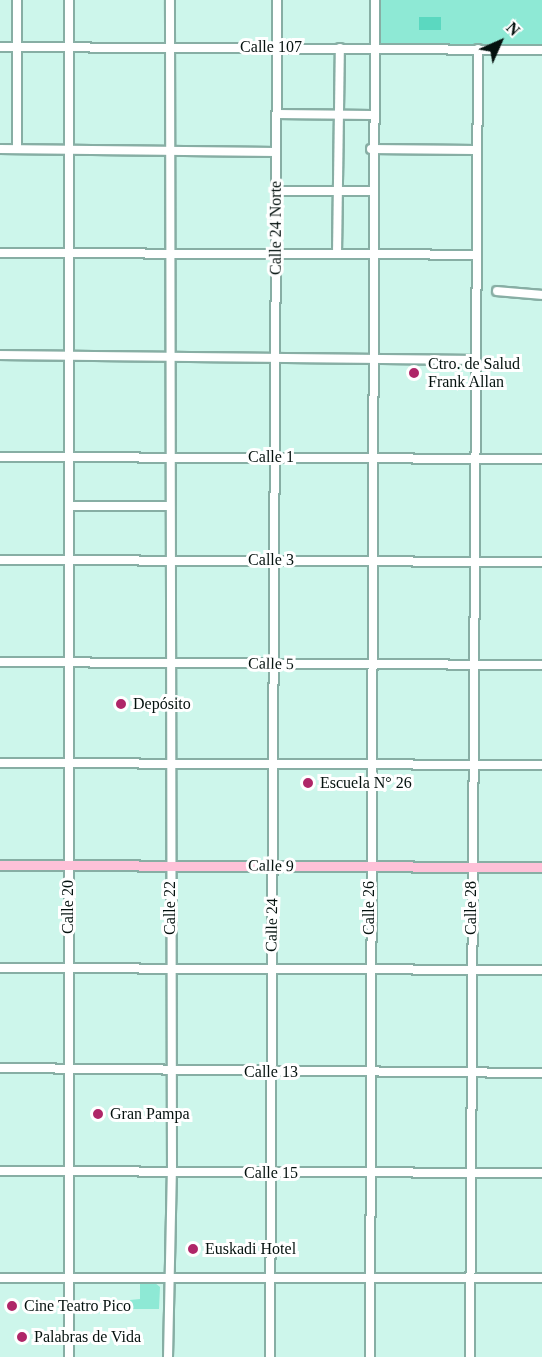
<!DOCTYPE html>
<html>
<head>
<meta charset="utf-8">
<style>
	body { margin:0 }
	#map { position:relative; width:542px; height:1357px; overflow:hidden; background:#cdf6eb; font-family:"Times New Roman",serif }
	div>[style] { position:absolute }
	.green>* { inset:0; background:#8ee9d5 }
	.water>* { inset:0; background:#5bd8c0 }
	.roads { filter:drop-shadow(2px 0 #87aea4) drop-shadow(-2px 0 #87aea4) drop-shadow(0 2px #87aea4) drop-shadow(0 -2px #87aea4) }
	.minor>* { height:8px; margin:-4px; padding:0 4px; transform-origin:4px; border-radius:4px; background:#fff }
	.major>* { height:9px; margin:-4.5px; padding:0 4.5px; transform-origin:4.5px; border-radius:4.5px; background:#fec1d8 }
	.dots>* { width:16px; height:16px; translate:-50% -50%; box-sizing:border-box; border:3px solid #fff; border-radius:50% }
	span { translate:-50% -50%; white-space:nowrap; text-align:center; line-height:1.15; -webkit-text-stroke:6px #fff; paint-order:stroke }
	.street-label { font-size:16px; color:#04110e }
	.poi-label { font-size:16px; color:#04110e }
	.left { translate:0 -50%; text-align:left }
	.north { position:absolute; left:470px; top:12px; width:60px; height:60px; -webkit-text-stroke:4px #fff; paint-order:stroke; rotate:45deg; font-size:16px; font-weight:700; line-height:24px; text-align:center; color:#04110e }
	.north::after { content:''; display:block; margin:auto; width:21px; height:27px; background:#04110e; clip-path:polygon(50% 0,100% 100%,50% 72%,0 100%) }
</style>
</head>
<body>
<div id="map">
	<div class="green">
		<div style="clip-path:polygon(376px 0,542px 0,542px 47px,376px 45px)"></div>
		<div style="clip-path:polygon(140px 1283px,155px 1283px,160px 1287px,159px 1309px,130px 1309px,130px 1300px,140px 1299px)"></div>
	</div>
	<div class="water">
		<div style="clip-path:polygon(419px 17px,441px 17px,441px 30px,419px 30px)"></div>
	</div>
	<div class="roads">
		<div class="minor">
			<div style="left:17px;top:0;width:149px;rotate:90deg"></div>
			<div style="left:69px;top:0;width:1357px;rotate:90deg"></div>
			<div style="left:0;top:47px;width:542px;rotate:0.32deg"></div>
			<div style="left:277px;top:114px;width:95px;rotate:0.6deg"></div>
			<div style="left:0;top:149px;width:276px;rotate:0.6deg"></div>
			<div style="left:371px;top:149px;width:104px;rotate:0.6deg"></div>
			<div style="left:276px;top:191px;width:95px"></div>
			<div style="left:0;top:253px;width:475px;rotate:0.2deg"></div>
			<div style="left:337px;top:254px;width:206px;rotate:-89.2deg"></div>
			<div style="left:497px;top:291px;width:45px;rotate:5.1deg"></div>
			<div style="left:0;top:355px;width:474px;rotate:0.6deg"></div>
			<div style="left:0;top:457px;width:542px;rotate:0.21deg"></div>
			<div style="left:70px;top:506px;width:100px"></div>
			<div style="left:0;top:560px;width:542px;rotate:0.21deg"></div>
			<div style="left:0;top:662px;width:542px;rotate:0.32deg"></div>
			<div style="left:0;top:763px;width:542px;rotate:0.21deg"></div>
			<div style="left:0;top:968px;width:542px;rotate:0.21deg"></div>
			<div style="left:0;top:1068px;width:542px;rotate:0.53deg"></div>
			<div style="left:0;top:1171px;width:542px;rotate:0.21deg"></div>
			<div style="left:0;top:1278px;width:542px"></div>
			<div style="left:168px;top:1357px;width:185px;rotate:-88.8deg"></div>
			<div style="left:172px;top:1172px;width:1172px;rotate:-90.1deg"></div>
			<div style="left:270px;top:1357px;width:1357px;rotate:-89.7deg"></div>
			<div style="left:370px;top:1357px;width:1357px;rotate:-89.79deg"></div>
			<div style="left:470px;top:1357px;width:1308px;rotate:-89.65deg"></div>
		</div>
		<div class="major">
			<div style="left:0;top:865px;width:542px;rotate:0.21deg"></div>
		</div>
	</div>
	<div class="dots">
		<div style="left:414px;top:373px;background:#af2668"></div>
		<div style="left:121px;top:704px;background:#af2668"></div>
		<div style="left:308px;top:783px;background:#af2668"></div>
		<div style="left:98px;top:1114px;background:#af2668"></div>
		<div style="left:193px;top:1249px;background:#af2668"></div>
		<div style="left:12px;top:1306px;background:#af2668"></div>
		<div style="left:22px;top:1337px;background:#af2668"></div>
	</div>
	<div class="street-label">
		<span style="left:271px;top:47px">Calle 107</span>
		<span style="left:276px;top:228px;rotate:-90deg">Calle 24 Norte</span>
		<span style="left:271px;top:457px">Calle 1</span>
		<span style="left:271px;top:560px">Calle 3</span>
		<span style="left:271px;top:664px;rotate:1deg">Calle 5</span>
		<span style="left:271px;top:866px;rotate:1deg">Calle 9</span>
		<span style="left:68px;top:907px;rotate:-90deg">Calle 20</span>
		<span style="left:170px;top:908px;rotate:-90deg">Calle 22</span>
		<span style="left:369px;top:908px;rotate:-90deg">Calle 26</span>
		<span style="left:471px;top:908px;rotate:-90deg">Calle 28</span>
		<span style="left:272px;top:925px;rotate:-89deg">Calle 24</span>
		<span style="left:271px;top:1072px">Calle 13</span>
		<span style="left:271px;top:1173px">Calle 15</span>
	</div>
	<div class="poi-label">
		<span class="left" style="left:428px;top:373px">Ctro. de Salud<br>Frank Allan</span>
		<span class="left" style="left:133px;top:704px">Depósito</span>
		<span class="left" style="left:320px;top:783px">Escuela N° 26</span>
		<span class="left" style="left:110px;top:1114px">Gran Pampa</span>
		<span class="left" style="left:205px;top:1249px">Euskadi Hotel</span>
		<span class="left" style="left:24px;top:1306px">Cine Teatro Pico</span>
		<span class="left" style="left:34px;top:1337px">Palabras de Vida</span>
	</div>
	<div class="north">N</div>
</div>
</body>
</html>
